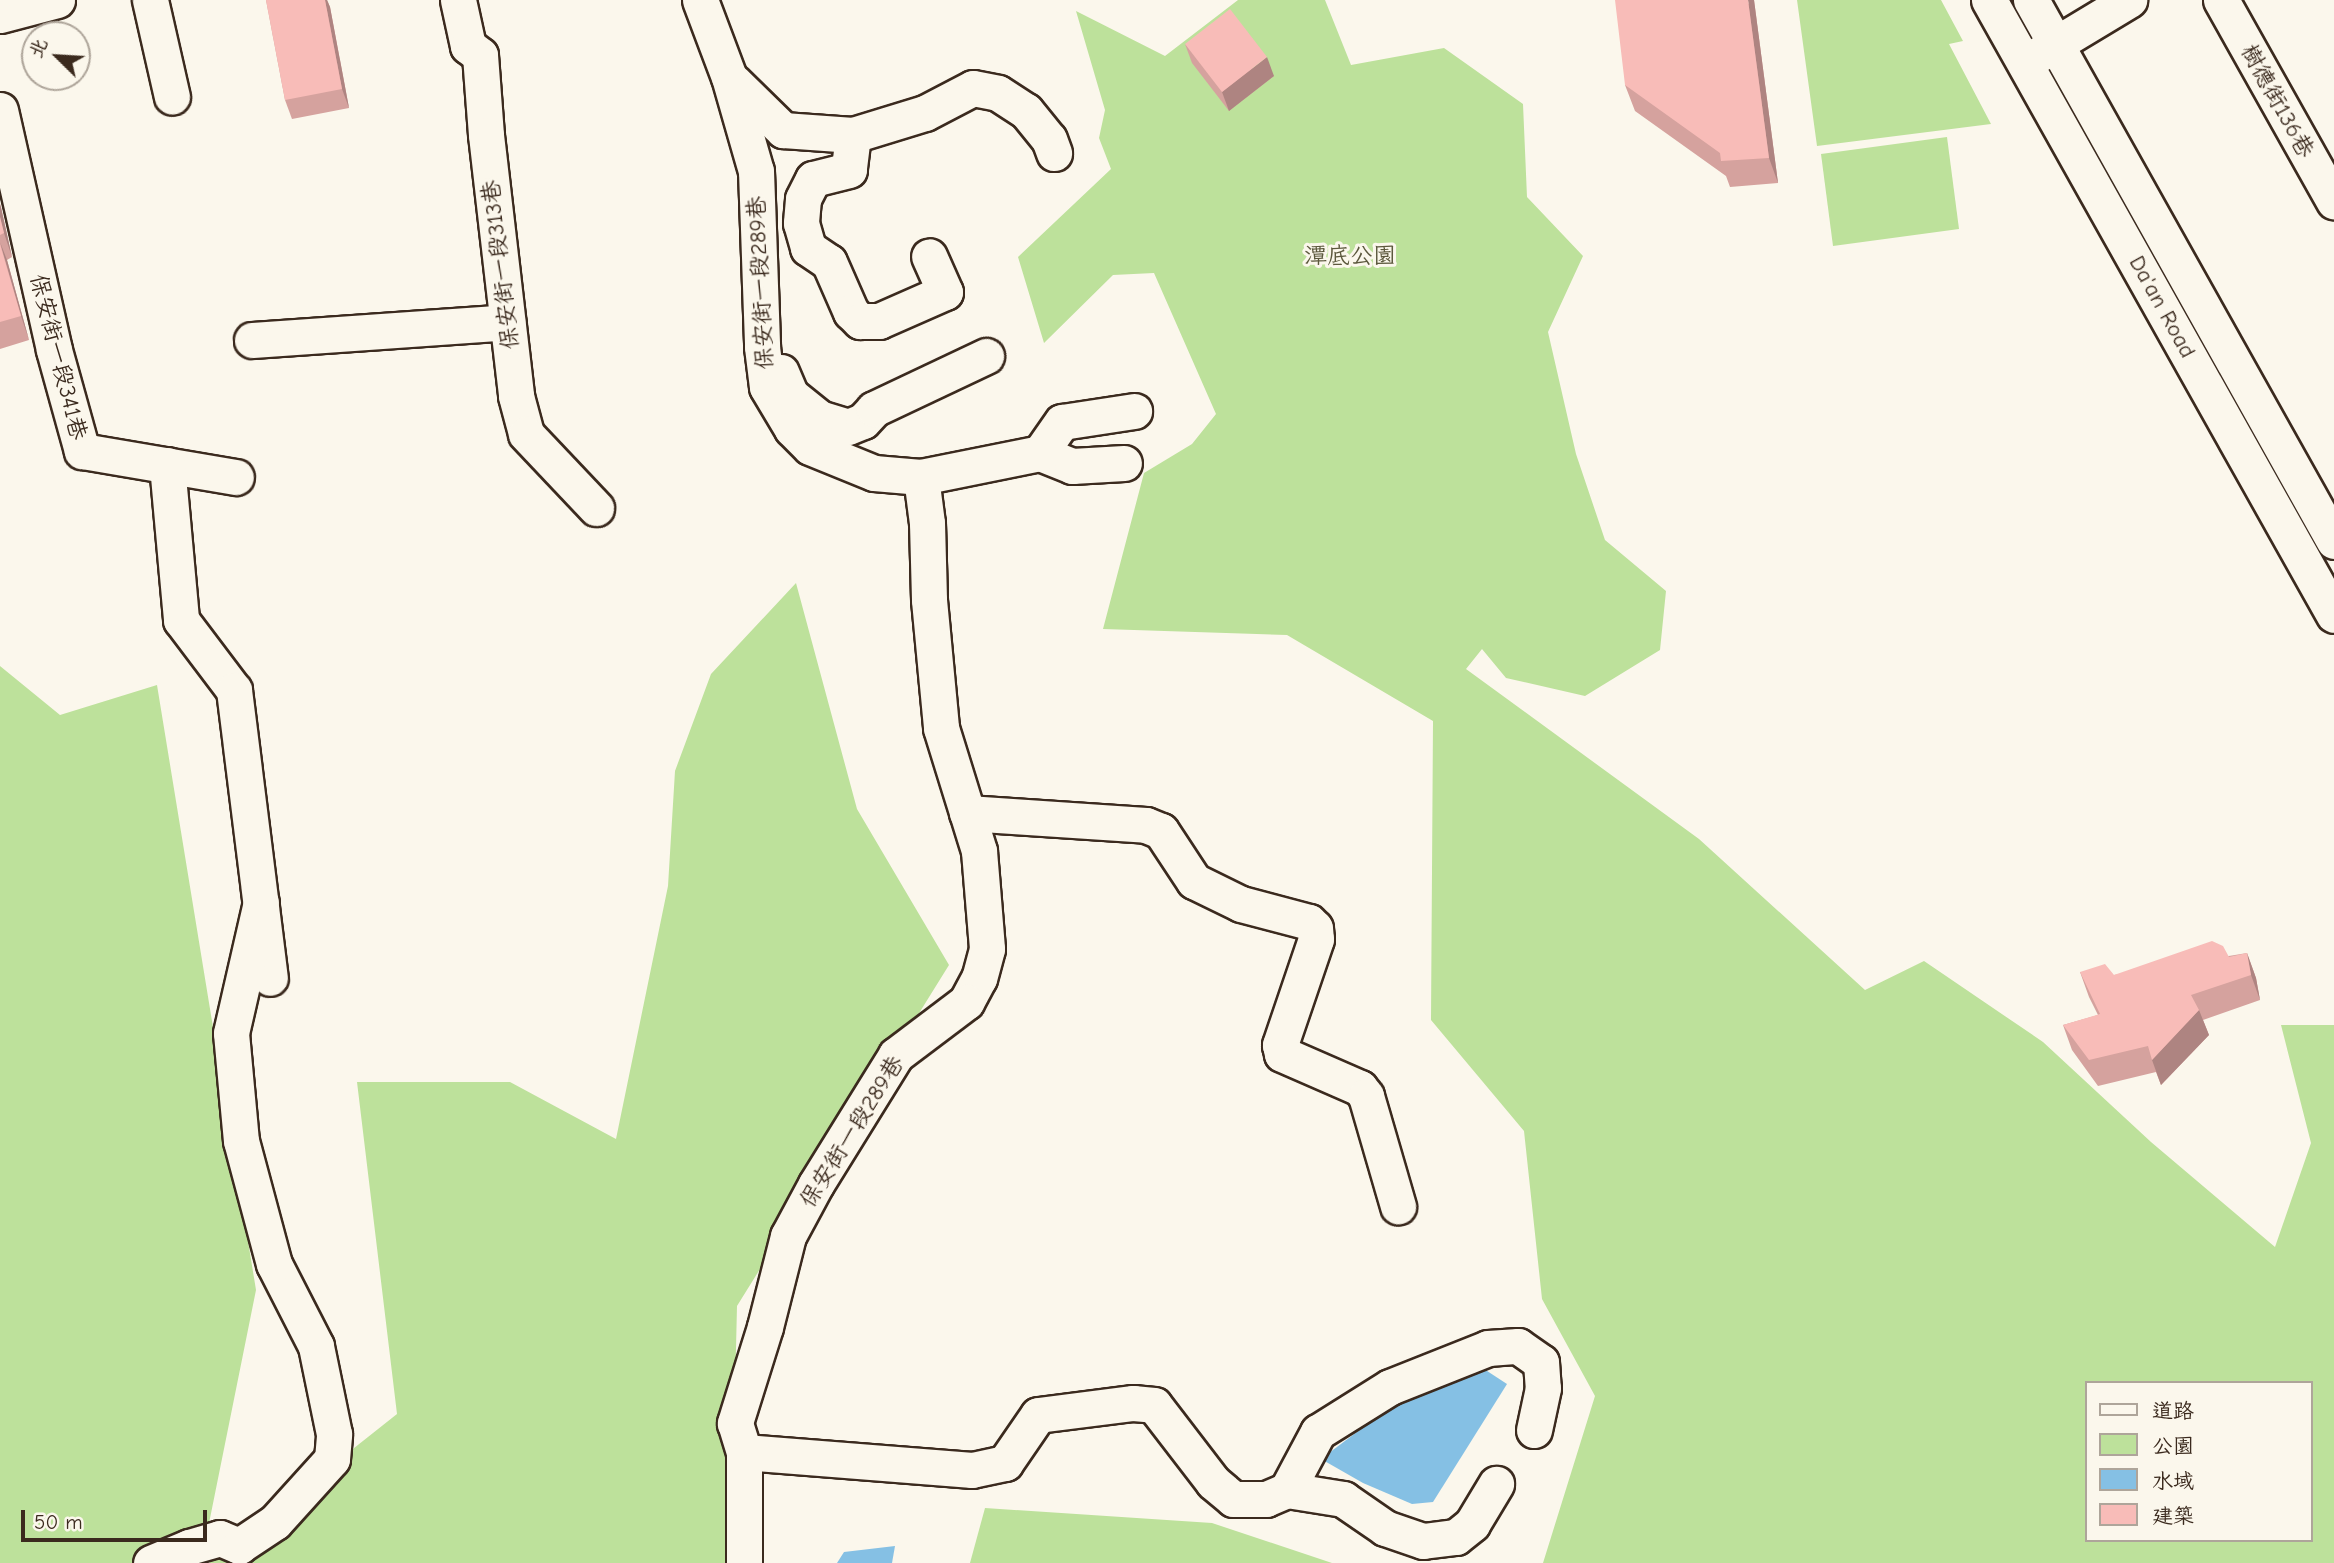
<!DOCTYPE html>
<html>
<head>
<meta charset="utf-8">
<style>
	body { margin:0 }
	#map { position:relative; width:2334px; height:1563px; overflow:hidden; background:#fbf7ec; font-family:"Comic Neue","LXGW WenKai TC",sans-serif }
	div>[style] { position:absolute }
	.green>* { inset:0; background:#bde19b }
	.water>* { inset:0; background:#85c0e4 }
	.roads { filter:drop-shadow(2px 0 #3b2a1e) drop-shadow(-2px 0 #3b2a1e) drop-shadow(0 2px #3b2a1e) drop-shadow(0 -2px #3b2a1e) }
	.minor>* { height:35px; margin:-17.5px; padding:0 17.5px; transform-origin:17.5px; border-radius:17.5px; background:#fbf7ec }
	.wall>* { inset:0; background:#d5a29e }
	.shaded-wall>* { inset:0; background:#ae8481 }
	.building>* { inset:0; background:#f8bcb8 }
	span { translate:-50% -50%; white-space:nowrap; text-align:center; line-height:1.15; -webkit-text-stroke:6px #fbf7ec; paint-order:stroke }
	.street-label { font-size:23px; color:#3b2a1e }
	.park-label { font-size:23px; color:#5c583d }
	.legend { position:absolute; left:2085px; top:1381px; width:228px; height:161px; box-sizing:border-box; background:#fbf7ec; border:2px solid #aea59a; margin:0; padding:9px 12px; list-style:none; font-size:21px; color:#3b2a1e }
	.legend li { display:flex; align-items:center; gap:14px; height:35px }
	.legend b { width:35px; border:2px solid #aea59a }
	.north { position:absolute; left:21px; top:21px; width:70px; height:70px; box-sizing:border-box; background:#fbf7ec; border:2px solid #aea59a; border-radius:50%; rotate:294deg; font-size:19px; font-weight:700; line-height:28px; text-align:center; color:#3b2a1e }
	.north::after { content:''; display:block; margin:auto; width:24px; height:32px; background:#3b2a1e; clip-path:polygon(50% 0,100% 100%,50% 72%,0 100%) }
	.scale { position:absolute; left:21px; top:1510px; width:186px; height:32px; box-sizing:border-box; border:4px solid #3b2a1e; border-top:0; padding-left:9px; font-size:21px; line-height:24px; white-space:nowrap; color:#3b2a1e; -webkit-text-stroke:5px #fbf7ec; paint-order:stroke }
</style>
</head>
<body>
<div id="map">
	<div class="green">
		<div style="clip-path:polygon(evenodd,1238px 0,1325px 0,1351px 65px,1444px 48px,1523px 104px,1527px 197px,1583px 256px,1548px 332px,1576px 454px,1605px 540px,1666px 591px,1660px 650px,1585px 696px,1506px 678px,1482px 649px,1466px 669px,1699px 839px,1865px 990px,1924px 961px,2043px 1042px,2151px 1142px,2275px 1247px,2311px 1143px,2281px 1025px,2334px 1025px,2334px 1563px,1543px 1563px,1595px 1396px,1542px 1299px,1524px 1131px,1431px 1020px,1433px 721px,1287px 635px,1103px 629px,1144px 473px,1192px 444px,1216px 414px,1154px 273px,1113px 275px,1044px 343px,1018px 257px,1111px 169px,1099px 138px,1105px 110px,1076px 11px,1165px 56px,1238px 0,2087px 1383px,2311px 1383px,2311px 1540px,2087px 1540px,2087px 1383px)"></div>
		<div style="clip-path:polygon(1797px 0,1941px 0,1963px 41px,1949px 44px,1991px 124px,1817px 146px)"></div>
		<div style="clip-path:polygon(1947px 137px,1959px 229px,1833px 246px,1821px 154px)"></div>
		<div style="clip-path:polygon(796px 583px,857px 809px,949px 965px,737px 1306px,731px 1563px,209px 1563px,397px 1414px,357px 1082px,510px 1082px,616px 1139px,668px 886px,675px 771px,711px 674px)"></div>
		<div style="clip-path:polygon(0 666px,60px 715px,157px 685px,256px 1290px,201px 1563px,0 1563px)"></div>
		<div style="clip-path:polygon(985px 1508px,1212px 1523px,1332px 1563px,970px 1563px)"></div>
	</div>
	<div class="water">
		<div style="clip-path:polygon(1484px 1369px,1507px 1384px,1433px 1502px,1412px 1504px,1363px 1483px,1321px 1459px,1394px 1404px)"></div>
		<div style="clip-path:polygon(895px 1546px,892px 1563px,837px 1563px,844px 1552px)"></div>
	</div>
	<div class="roads">
		<div class="minor">
			<div style="left:150px;top:0;width:99px;rotate:77.2deg"></div>
			<div style="left:458px;top:0;width:47px;rotate:77.7deg"></div>
			<div style="left:468px;top:46px;width:15px;rotate:37deg"></div>
			<div style="left:480px;top:55px;width:80px;rotate:85.7deg"></div>
			<div style="left:486px;top:135px;width:263px;rotate:83.4deg"></div>
			<div style="left:516px;top:396px;width:39px;rotate:75deg"></div>
			<div style="left:526px;top:434px;width:102px;rotate:46.6deg"></div>
			<div style="left:700px;top:0;width:82px;rotate:69.4deg"></div>
			<div style="left:729px;top:77px;width:98px;rotate:74deg"></div>
			<div style="left:756px;top:171px;width:176px;rotate:88deg"></div>
			<div style="left:762px;top:347px;width:40px;rotate:82.9deg"></div>
			<div style="left:767px;top:387px;width:49px;rotate:59.2deg"></div>
			<div style="left:792px;top:429px;width:25px;rotate:45deg"></div>
			<div style="left:810px;top:447px;width:69px;rotate:22.1deg"></div>
			<div style="left:874px;top:473px;width:47px;rotate:4.9deg"></div>
			<div style="left:921px;top:477px;width:46px;rotate:82.6deg"></div>
			<div style="left:927px;top:523px;width:77px;rotate:88.5deg"></div>
			<div style="left:929px;top:600px;width:129px;rotate:84.6deg"></div>
			<div style="left:941px;top:728px;width:129px;rotate:72.8deg"></div>
			<div style="left:979px;top:851px;width:98px;rotate:85.3deg"></div>
			<div style="left:987px;top:949px;width:30px;rotate:105deg"></div>
			<div style="left:979px;top:978px;width:27px;rotate:118deg"></div>
			<div style="left:966px;top:1002px;width:88px;rotate:142.9deg"></div>
			<div style="left:896px;top:1055px;width:152px;rotate:121.8deg"></div>
			<div style="left:816px;top:1184px;width:59px;rotate:118.3deg"></div>
			<div style="left:788px;top:1236px;width:94px;rotate:104.2deg"></div>
			<div style="left:765px;top:1327px;width:101px;rotate:107.4deg"></div>
			<div style="left:735px;top:1423px;width:30px;rotate:73deg"></div>
			<div style="left:744px;top:1452px;width:229px;rotate:4.5deg"></div>
			<div style="left:972px;top:1470px;width:34px;rotate:-12deg"></div>
			<div style="left:1005px;top:1463px;width:58px;rotate:-55.5deg"></div>
			<div style="left:1038px;top:1415px;width:96px;rotate:-7.2deg"></div>
			<div style="left:1133px;top:1403px;width:21px;rotate:5deg"></div>
			<div style="left:1154px;top:1405px;width:97px;rotate:52.5deg"></div>
			<div style="left:1213px;top:1482px;width:26px;rotate:40deg"></div>
			<div style="left:1233px;top:1499px;width:33px"></div>
			<div style="left:1266px;top:1499px;width:23px;rotate:-23deg"></div>
			<div style="left:1287px;top:1490px;width:66px;rotate:-61.9deg"></div>
			<div style="left:1318px;top:1432px;width:85px;rotate:-32deg"></div>
			<div style="left:1390px;top:1387px;width:105px;rotate:-21.7deg"></div>
			<div style="left:1488px;top:1348px;width:30px;rotate:-4deg"></div>
			<div style="left:1518px;top:1346px;width:28px;rotate:35deg"></div>
			<div style="left:1541px;top:1362px;width:26px;rotate:86deg"></div>
			<div style="left:1543px;top:1388px;width:43px;rotate:102.1deg"></div>
			<div style="left:1989px;top:0;width:705px;rotate:60.71deg"></div>
			<div style="left:2031px;top:0;width:620px;rotate:60.75deg"></div>
			<div style="left:2221px;top:0;width:231px;rotate:60.7deg"></div>
			<div style="left:0;top:15px;width:59px;rotate:-14.7deg"></div>
			<div style="left:2036px;top:56px;width:109px;rotate:-31.1deg"></div>
			<div style="left:734px;top:82px;width:69px;rotate:44.4deg"></div>
			<div style="left:783px;top:130px;width:70px;rotate:4.1deg"></div>
			<div style="left:853px;top:135px;width:75px;rotate:-17deg"></div>
			<div style="left:925px;top:113px;width:54px;rotate:-27.5deg"></div>
			<div style="left:973px;top:88px;width:25px;rotate:11deg"></div>
			<div style="left:998px;top:93px;width:33px;rotate:33deg"></div>
			<div style="left:1026px;top:111px;width:36px;rotate:51deg"></div>
			<div style="left:1049px;top:139px;width:15px;rotate:70deg"></div>
			<div style="left:0;top:110px;width:246px;rotate:77.3deg"></div>
			<div style="left:54px;top:350px;width:105px;rotate:74.5deg"></div>
			<div style="left:82px;top:451px;width:156px;rotate:9.6deg"></div>
			<div style="left:853px;top:135px;width:35px;rotate:97deg"></div>
			<div style="left:849px;top:170px;width:37px;rotate:166deg"></div>
			<div style="left:813px;top:179px;width:22px;rotate:117deg"></div>
			<div style="left:803px;top:199px;width:24px;rotate:95deg"></div>
			<div style="left:801px;top:223px;width:26px;rotate:74deg"></div>
			<div style="left:808px;top:248px;width:25px;rotate:34deg"></div>
			<div style="left:829px;top:262px;width:55px;rotate:66.3deg"></div>
			<div style="left:851px;top:312px;width:13px;rotate:45deg"></div>
			<div style="left:860px;top:321px;width:19px"></div>
			<div style="left:879px;top:321px;width:72px;rotate:-23.7deg"></div>
			<div style="left:945px;top:292px;width:39px;rotate:-114deg"></div>
			<div style="left:252px;top:340px;width:256px;rotate:-4deg"></div>
			<div style="left:781px;top:372px;width:25px;rotate:67deg"></div>
			<div style="left:791px;top:395px;width:36px;rotate:39deg"></div>
			<div style="left:819px;top:418px;width:30px;rotate:17deg"></div>
			<div style="left:848px;top:427px;width:16px;rotate:-22deg"></div>
			<div style="left:863px;top:421px;width:16px;rotate:-47deg"></div>
			<div style="left:874px;top:409px;width:124px;rotate:-25.3deg"></div>
			<div style="left:1040px;top:453px;width:35px;rotate:22deg"></div>
			<div style="left:1072px;top:466px;width:52px;rotate:-3.3deg"></div>
			<div style="left:167px;top:465px;width:156px;rotate:84.8deg"></div>
			<div style="left:181px;top:620px;width:88px;rotate:52.9deg"></div>
			<div style="left:234px;top:690px;width:290px;rotate:82.9deg"></div>
			<div style="left:921px;top:477px;width:121px;rotate:-11.4deg"></div>
			<div style="left:1040px;top:453px;width:38px;rotate:-55deg"></div>
			<div style="left:1062px;top:422px;width:73px;rotate:-8.7deg"></div>
			<div style="left:967px;top:813px;width:179px;rotate:3.8deg"></div>
			<div style="left:1146px;top:825px;width:16px;rotate:22deg"></div>
			<div style="left:1161px;top:831px;width:60px;rotate:56.6deg"></div>
			<div style="left:1194px;top:881px;width:52px;rotate:26.1deg"></div>
			<div style="left:1241px;top:904px;width:70px;rotate:14.8deg"></div>
			<div style="left:1309px;top:922px;width:8px;rotate:45deg"></div>
			<div style="left:1315px;top:928px;width:11px;rotate:85deg"></div>
			<div style="left:1316px;top:939px;width:112px;rotate:108.8deg"></div>
			<div style="left:1280px;top:1045px;width:9px;rotate:77deg"></div>
			<div style="left:1282px;top:1054px;width:85px;rotate:23.6deg"></div>
			<div style="left:1360px;top:1088px;width:10px;rotate:53deg"></div>
			<div style="left:1366px;top:1096px;width:115px;rotate:73.8deg"></div>
			<div style="left:1287px;top:1490px;width:57px;rotate:9.1deg"></div>
			<div style="left:1343px;top:1499px;width:51px;rotate:34.6deg"></div>
			<div style="left:1385px;top:1528px;width:40px;rotate:18.9deg"></div>
			<div style="left:1423px;top:1541px;width:33px;rotate:-7deg"></div>
			<div style="left:1456px;top:1537px;width:21px;rotate:-39deg"></div>
			<div style="left:1472px;top:1524px;width:47px;rotate:-59deg"></div>
			<div style="left:151px;top:1563px;width:41px;rotate:-22.8deg"></div>
			<div style="left:189px;top:1547px;width:32px;rotate:-16deg"></div>
			<div style="left:220px;top:1538px;width:21px;rotate:23deg"></div>
			<div style="left:239px;top:1546px;width:43px;rotate:-33.7deg"></div>
			<div style="left:275px;top:1522px;width:85px;rotate:-47.9deg"></div>
			<div style="left:332px;top:1459px;width:25px;rotate:-85deg"></div>
			<div style="left:334px;top:1434px;width:90px;rotate:-101.6deg"></div>
			<div style="left:316px;top:1346px;width:92px;rotate:-117.1deg"></div>
			<div style="left:274px;top:1264px;width:127px;rotate:-105deg"></div>
			<div style="left:241px;top:1141px;width:108px;rotate:-95.3deg"></div>
			<div style="left:231px;top:1033px;width:134px;rotate:-77.1deg"></div>
			<div style="left:744px;top:1563px;width:111px;rotate:-90deg"></div>
		</div>
	</div>
	<div class="wall">
		<div style="clip-path:polygon(266px 0,327px 0,330px 7px,349px 108px,292px 119px,285px 100px)"></div>
		<div style="clip-path:polygon(1754px 0,1778px 183px,1730px 187px,1726px 176px,1635px 111px,1625px 85px)"></div>
		<div style="clip-path:polygon(1185px 44px,1274px 76px,1229px 111px,1192px 63px)"></div>
		<div style="clip-path:polygon(0 204px,12px 257px,7px 260px,29px 340px,0 349px)"></div>
		<div style="clip-path:polygon(2247px 953px,2256px 978px,2260px 1000px,2203px 1020px,2209px 1035px,2161px 1085px,2156px 1072px,2098px 1086px,2072px 1050px,2063px 1025px,2098px 1015px,2089px 997px,2080px 972px,2114px 975px)"></div>
	</div>
	<div class="shaded-wall">
		<div style="clip-path:polygon(325px 0,327px 0,330px 7px,349px 108px,342px 89px)"></div>
		<div style="clip-path:polygon(1748px 0,1754px 0,1778px 183px,1769px 158px)"></div>
		<div style="clip-path:polygon(1267px 57px,1274px 76px,1229px 111px,1222px 92px)"></div>
		<div style="clip-path:polygon(0 204px,1px 207px,12px 257px,4px 233px,0 217px)"></div>
		<div style="clip-path:polygon(0 242px,7px 260px,29px 340px,21px 316px)"></div>
		<div style="clip-path:polygon(2247px 953px,2256px 978px,2260px 1000px,2251px 975px)"></div>
		<div style="clip-path:polygon(2199px 1010px,2209px 1035px,2161px 1085px,2152px 1060px)"></div>
	</div>
	<div class="building">
		<div style="clip-path:polygon(266px 0,325px 0,342px 89px,285px 100px)"></div>
		<div style="clip-path:polygon(1615px 0,1748px 0,1769px 158px,1721px 161px,1720px 153px,1625px 85px)"></div>
		<div style="clip-path:polygon(1230px 9px,1267px 57px,1222px 92px,1185px 44px)"></div>
		<div style="clip-path:polygon(0 217px,4px 233px,0 235px)"></div>
		<div style="clip-path:polygon(0 244px,21px 316px,0 322px)"></div>
		<div style="clip-path:polygon(2212px 941px,2223px 946px,2229px 957px,2247px 953px,2251px 975px,2191px 995px,2199px 1010px,2152px 1060px,2148px 1046px,2089px 1060px,2063px 1025px,2100px 1014px,2080px 972px,2105px 964px,2114px 975px)"></div>
	</div>
	<div class="street-label">
		<span style="left:2277px;top:101px;rotate:61deg">樹德街136巷</span>
		<span style="left:501px;top:265px;rotate:-97deg">保安街一段313巷</span>
		<span style="left:761px;top:283px;rotate:-93deg">保安街一段289巷</span>
		<span style="left:2162px;top:307px;rotate:61deg">Da'an Road</span>
		<span style="left:58px;top:357px;rotate:76deg">保安街一段341巷</span>
		<span style="left:852px;top:1132px;rotate:-58deg">保安街一段289巷</span>
	</div>
	<div class="park-label">
		<span style="left:1350px;top:256px">潭底公園</span>
	</div>
	<ul class="legend">
	<li><b style="height:9px;background:#fbf7ec"></b>道路</li>
	<li><b style="height:19px;background:#bde19b"></b>公園</li>
	<li><b style="height:19px;background:#85c0e4"></b>水域</li>
	<li><b style="height:19px;background:#f8bcb8"></b>建築</li>
	</ul>
	<div class="north">北</div>
	<div class="scale">50 m</div>
</div>
</body>
</html>
